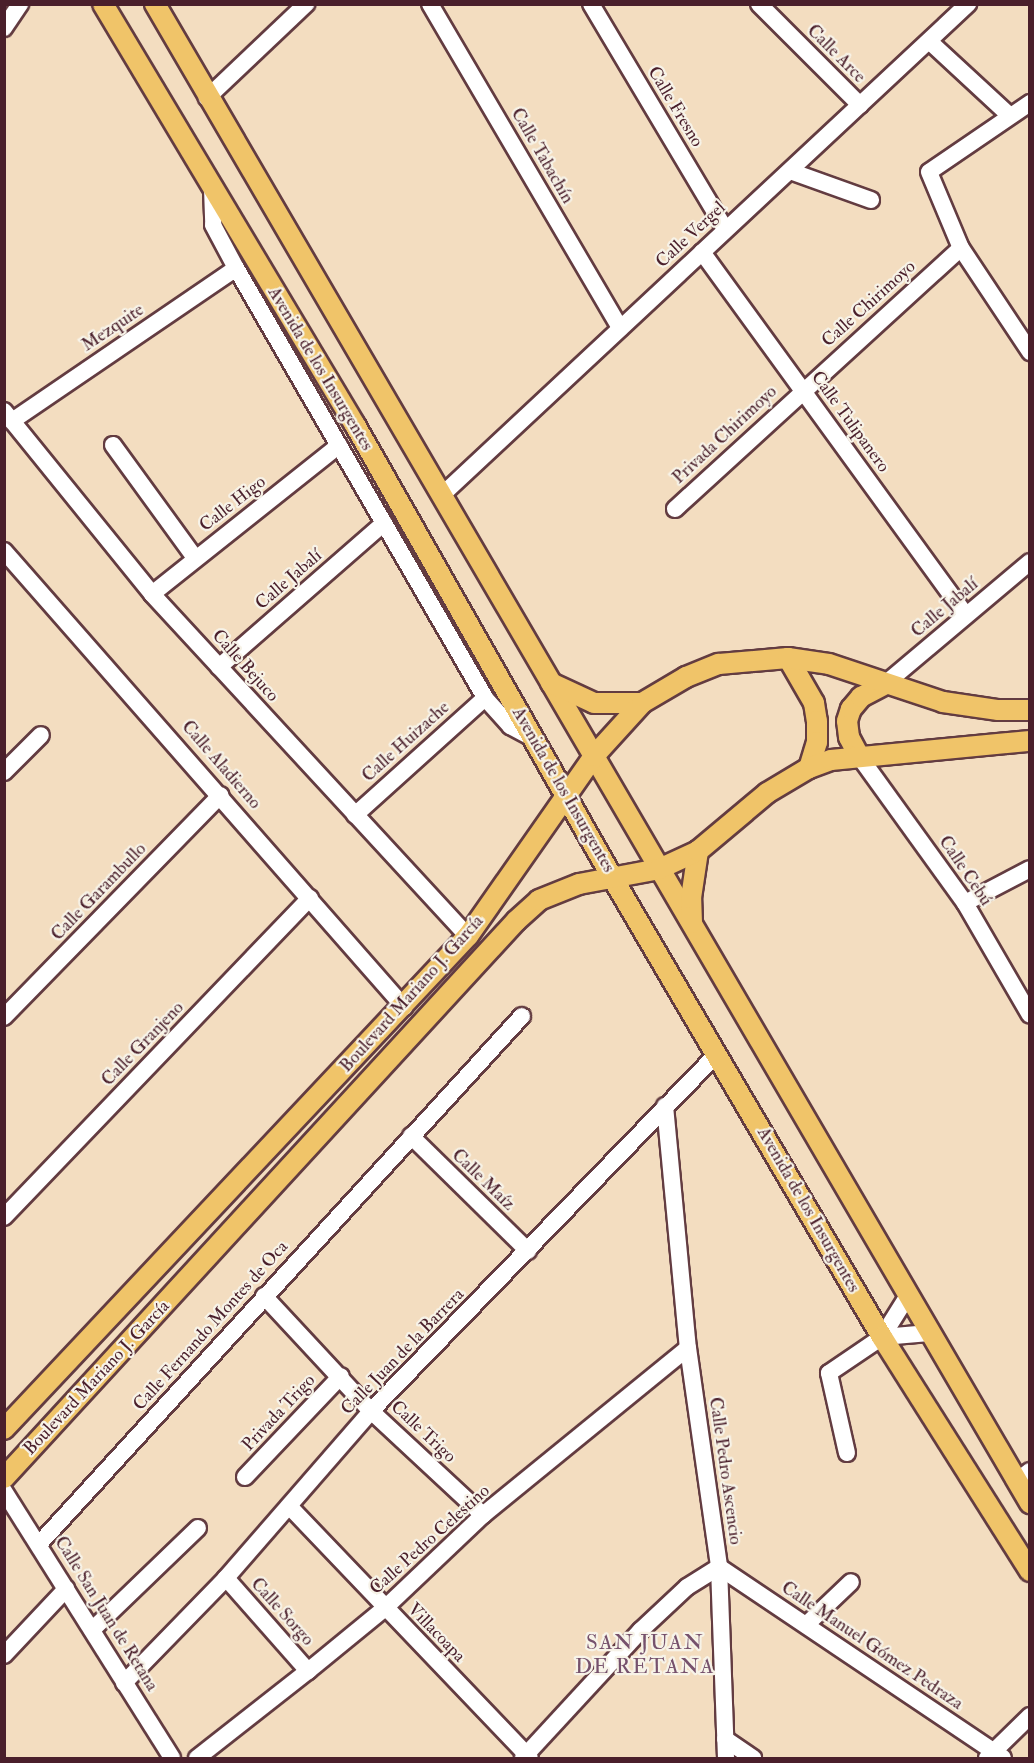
<!DOCTYPE html>
<html>
<head>
<meta charset="utf-8">
<style>
	body { margin:0 }
	#map { position:relative; width:1034px; height:1763px; overflow:hidden; background:#f3ddc0; font-family:"IM FELL Double Pica",serif }
	div>[style] { position:absolute }
	.roads { filter:drop-shadow(2px 0 #633c41) drop-shadow(-2px 0 #633c41) drop-shadow(0 2px #633c41) drop-shadow(0 -2px #633c41) }
	.minor>* { height:16px; margin:-8px; padding:0 8px; transform-origin:8px; border-radius:8px; background:#fff }
	.major>* { height:20px; margin:-10px; padding:0 10px; transform-origin:10px; border-radius:10px; background:#f0c469 }
	span { translate:-50% -50%; white-space:nowrap; text-align:center; line-height:1.15; -webkit-text-stroke:4.5px #f7f3e8; paint-order:stroke }
	.street-label { font-size:18px; color:#4a1f2b }
	.quarter-label { font-size:21px; color:#76516c; letter-spacing:1.5px }
	.frame { position:absolute; inset:0; border:6px solid #4a1f2b; pointer-events:none }
</style>
</head>
<body>
<div id="map">
	<div class="roads">
		<div class="minor">
			<div style="left:430px;top:4px;width:376px;rotate:59.6deg"></div>
			<div style="left:591px;top:4px;width:262px;rotate:59.2deg"></div>
			<div style="left:759px;top:4px;width:143px;rotate:45deg"></div>
			<div style="left:4px;top:28px;width:29px;rotate:-56deg"></div>
			<div style="left:929px;top:41px;width:110px;rotate:42.8deg"></div>
			<div style="left:207px;top:98px;width:137px;rotate:-43.5deg"></div>
			<div style="left:1030px;top:103px;width:122px;rotate:145.7deg"></div>
			<div style="left:929px;top:172px;width:82px;rotate:67.2deg"></div>
			<div style="left:961px;top:248px;width:125px;rotate:56.4deg"></div>
			<div style="left:790px;top:171px;width:86px;rotate:19.7deg"></div>
			<div style="left:212px;top:188px;width:37px;rotate:88deg"></div>
			<div style="left:213px;top:225px;width:49px;rotate:61.9deg"></div>
			<div style="left:236px;top:268px;width:497px;rotate:59.9deg"></div>
			<div style="left:485px;top:698px;width:38px;rotate:48deg"></div>
			<div style="left:510px;top:726px;width:27px;rotate:28deg"></div>
			<div style="left:702px;top:252px;width:449px;rotate:54deg"></div>
			<div style="left:4px;top:411px;width:235px;rotate:51deg"></div>
			<div style="left:152px;top:594px;width:466px;rotate:47.3deg"></div>
			<div style="left:12px;top:421px;width:271px;rotate:-34.3deg"></div>
			<div style="left:113px;top:445px;width:140px;rotate:54deg"></div>
			<div style="left:442px;top:495px;width:720px;rotate:-43.03deg"></div>
			<div style="left:675px;top:509px;width:387px;rotate:-42.4deg"></div>
			<div style="left:4px;top:551px;width:607px;rotate:48.74deg"></div>
			<div style="left:152px;top:594px;width:239px;rotate:-38.5deg"></div>
			<div style="left:219px;top:667px;width:219px;rotate:-41.1deg"></div>
			<div style="left:885px;top:684px;width:189px;rotate:-40.1deg"></div>
			<div style="left:859px;top:756px;width:181px;rotate:54.2deg"></div>
			<div style="left:965px;top:903px;width:129px;rotate:59.9deg"></div>
			<div style="left:4px;top:772px;width:52px;rotate:-45deg"></div>
			<div style="left:355px;top:815px;width:175px;rotate:-42deg"></div>
			<div style="left:965px;top:903px;width:73px;rotate:-27.6deg"></div>
			<div style="left:4px;top:1017px;width:310px;rotate:-45.7deg"></div>
			<div style="left:665px;top:1106px;width:243px;rotate:84.6deg"></div>
			<div style="left:688px;top:1348px;width:221px;rotate:81.9deg"></div>
			<div style="left:719px;top:1567px;width:191px;rotate:87.9deg"></div>
			<div style="left:411px;top:1136px;width:164px;rotate:44.5deg"></div>
			<div style="left:4px;top:1217px;width:442px;rotate:-46.2deg"></div>
			<div style="left:264px;top:1296px;width:157px;rotate:47.1deg"></div>
			<div style="left:371px;top:1411px;width:153px;rotate:42.9deg"></div>
			<div style="left:882px;top:1337px;width:48px;rotate:-4.8deg"></div>
			<div style="left:847px;top:1453px;width:82px;rotate:-102.7deg"></div>
			<div style="left:829px;top:1373px;width:64px;rotate:-34.2deg"></div>
			<div style="left:882px;top:1337px;width:51px;rotate:-57.9deg"></div>
			<div style="left:245px;top:1477px;width:139px;rotate:-46.5deg"></div>
			<div style="left:1017px;top:1481px;width:16px;rotate:-38deg"></div>
			<div style="left:4px;top:1491px;width:315px;rotate:57.8deg"></div>
			<div style="left:290px;top:1507px;width:347px;rotate:46.3deg"></div>
			<div style="left:40px;top:1543px;width:714px;rotate:-47.55deg"></div>
			<div style="left:719px;top:1567px;width:342px;rotate:33.9deg"></div>
			<div style="left:226px;top:1578px;width:124px;rotate:48.6deg"></div>
			<div style="left:806px;top:1625px;width:62px;rotate:-43.7deg"></div>
			<div style="left:92px;top:1630px;width:147px;rotate:-43.9deg"></div>
			<div style="left:4px;top:1655px;width:91px;rotate:-46.8deg"></div>
			<div style="left:124px;top:1683px;width:146px;rotate:-45.8deg"></div>
			<div style="left:226px;top:1578px;width:221px;rotate:-49deg"></div>
			<div style="left:371px;top:1411px;width:497px;rotate:-45.9deg"></div>
			<div style="left:725px;top:1739px;width:34px;rotate:34deg"></div>
			<div style="left:197px;top:1758px;width:141px;rotate:-38.1deg"></div>
			<div style="left:308px;top:1671px;width:99px;rotate:-39.3deg"></div>
			<div style="left:385px;top:1608px;width:135px;rotate:-43.5deg"></div>
			<div style="left:483px;top:1515px;width:264px;rotate:-39.2deg"></div>
			<div style="left:523px;top:1758px;width:173px;rotate:-47.3deg"></div>
			<div style="left:640px;top:1631px;width:64px;rotate:-43.1deg"></div>
			<div style="left:687px;top:1587px;width:38px;rotate:-32deg"></div>
			<div style="left:987px;top:1758px;width:60px;rotate:-44.3deg"></div>
		</div>
		<div class="major">
			<div style="left:103px;top:4px;width:491px;rotate:59.1deg"></div>
			<div style="left:355px;top:425px;width:520px;rotate:60.38deg"></div>
			<div style="left:612px;top:877px;width:533px;rotate:59.59deg"></div>
			<div style="left:882px;top:1337px;width:277px;rotate:57.7deg"></div>
			<div style="left:155px;top:4px;width:1736px;rotate:59.73deg"></div>
			<div style="left:788px;top:658px;width:52px;rotate:60deg"></div>
			<div style="left:814px;top:703px;width:18px;rotate:81deg"></div>
			<div style="left:817px;top:721px;width:21px;rotate:90deg"></div>
			<div style="left:817px;top:742px;width:27px;rotate:107deg"></div>
			<div style="left:551px;top:683px;width:47px;rotate:24.9deg"></div>
			<div style="left:594px;top:703px;width:48px"></div>
			<div style="left:859px;top:756px;width:21px;rotate:-118deg"></div>
			<div style="left:849px;top:737px;width:16px;rotate:-97deg"></div>
			<div style="left:847px;top:721px;width:13px;rotate:-72deg"></div>
			<div style="left:851px;top:709px;width:16px;rotate:-50deg"></div>
			<div style="left:861px;top:697px;width:27px;rotate:-28deg"></div>
			<div style="left:692px;top:923px;width:25px;rotate:-92deg"></div>
			<div style="left:691px;top:898px;width:48px;rotate:-81.5deg"></div>
			<div style="left:4px;top:1429px;width:677px;rotate:-46.74deg"></div>
			<div style="left:468px;top:936px;width:220px;rotate:-55deg"></div>
			<div style="left:594px;top:756px;width:72px;rotate:-47.8deg"></div>
			<div style="left:642px;top:703px;width:51px;rotate:-30.6deg"></div>
			<div style="left:686px;top:677px;width:35px;rotate:-22deg"></div>
			<div style="left:719px;top:664px;width:69px;rotate:-5deg"></div>
			<div style="left:788px;top:658px;width:41px;rotate:8.3deg"></div>
			<div style="left:829px;top:664px;width:120px;rotate:18.4deg"></div>
			<div style="left:943px;top:702px;width:56px;rotate:8.3deg"></div>
			<div style="left:998px;top:710px;width:32px"></div>
			<div style="left:4px;top:1478px;width:757px;rotate:-47.41deg"></div>
			<div style="left:516px;top:921px;width:31px;rotate:-42deg"></div>
			<div style="left:539px;top:900px;width:43px;rotate:-21.8deg"></div>
			<div style="left:579px;top:884px;width:81px;rotate:-10.6deg"></div>
			<div style="left:659px;top:869px;width:43px;rotate:-24.8deg"></div>
			<div style="left:698px;top:851px;width:90px;rotate:-40deg"></div>
			<div style="left:767px;top:793px;width:49px;rotate:-30.8deg"></div>
			<div style="left:809px;top:768px;width:23px;rotate:-20deg"></div>
			<div style="left:831px;top:760px;width:200px;rotate:-5.5deg"></div>
		</div>
	</div>
	<div class="street-label">
		<span style="left:836px;top:54px;rotate:45deg">Calle Arce</span>
		<span style="left:675px;top:107px;rotate:59deg">Calle Fresno</span>
		<span style="left:542px;top:156px;rotate:60deg">Calle Tabachín</span>
		<span style="left:691px;top:235px;rotate:-43deg">Calle Vergel</span>
		<span style="left:869px;top:304px;rotate:-42deg">Calle Chirimoyo</span>
		<span style="left:113px;top:328px;rotate:-34deg">Mezquite</span>
		<span style="left:320px;top:369px;rotate:59deg">Avenida de los Insurgentes</span>
		<span style="left:850px;top:422px;rotate:54deg">Calle Tulipanero</span>
		<span style="left:725px;top:435px;rotate:-43deg">Privada Chirimoyo</span>
		<span style="left:233px;top:504px;rotate:-38deg">Calle Higo</span>
		<span style="left:289px;top:580px;rotate:-41deg">Calle Jabalí</span>
		<span style="left:945px;top:608px;rotate:-40deg">Calle Jabalí</span>
		<span style="left:245px;top:666px;rotate:48deg">Calle Bejuco</span>
		<span style="left:406px;top:742px;rotate:-42deg">Calle Huizache</span>
		<span style="left:221px;top:765px;rotate:49deg">Calle Aladierno</span>
		<span style="left:563px;top:790px;rotate:60deg">Avenida de los Insurgentes</span>
		<span style="left:965px;top:871px;rotate:56deg">Calle Cebú</span>
		<span style="left:99px;top:892px;rotate:-46deg">Calle Garambullo</span>
		<span style="left:412px;top:994px;rotate:-48deg">Boulevard Mariano J. García</span>
		<span style="left:143px;top:1044px;rotate:-46deg">Calle Granjeno</span>
		<span style="left:483px;top:1180px;rotate:44deg">Calle Maíz</span>
		<span style="left:808px;top:1210px;rotate:60deg">Avenida de los Insurgentes</span>
		<span style="left:211px;top:1326px;rotate:-48deg">Calle Fernando Montes de Oca</span>
		<span style="left:403px;top:1352px;rotate:-46deg">Calle Juan de la Barrera</span>
		<span style="left:97px;top:1378px;rotate:-47deg">Boulevard Mariano J. García</span>
		<span style="left:279px;top:1413px;rotate:-47deg">Privada Trigo</span>
		<span style="left:423px;top:1432px;rotate:43deg">Calle Trigo</span>
		<span style="left:725px;top:1471px;rotate:82deg">Calle Pedro Ascencio</span>
		<span style="left:430px;top:1540px;rotate:-42deg">Calle Pedro Celestino</span>
		<span style="left:282px;top:1612px;rotate:48deg">Calle Sorgo</span>
		<span style="left:106px;top:1614px;rotate:58deg">Calle San Juan de Retana</span>
		<span style="left:436px;top:1633px;rotate:46deg">Villacoapa</span>
		<span style="left:872px;top:1646px;rotate:34deg">Calle Manuel Gómez Pedraza</span>
	</div>
	<div class="quarter-label">
		<span style="left:645px;top:1655px">SAN JUAN<br>DE RETANA</span>
	</div>
	<div class="frame"></div>
</div>
</body>
</html>
